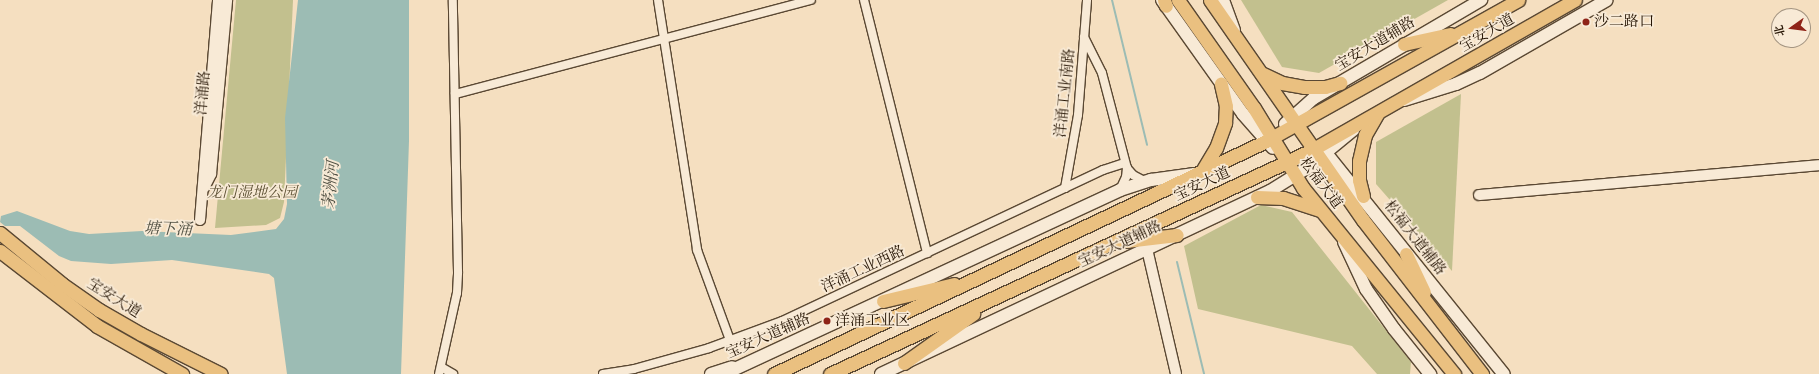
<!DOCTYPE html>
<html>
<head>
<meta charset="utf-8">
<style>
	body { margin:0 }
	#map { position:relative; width:1819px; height:374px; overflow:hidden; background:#f5dfc0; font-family:"IM FELL French Canon","Noto Serif SC",serif }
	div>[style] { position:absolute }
	.green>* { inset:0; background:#c2c08e }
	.water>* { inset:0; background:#9cbcb4 }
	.stream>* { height:2px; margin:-1px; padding:0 1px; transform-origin:1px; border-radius:1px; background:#9cbcb4 }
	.roads { filter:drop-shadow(1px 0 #5a4833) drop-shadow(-1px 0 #5a4833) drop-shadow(0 1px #5a4833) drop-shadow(0 -1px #5a4833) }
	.minor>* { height:8px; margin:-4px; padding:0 4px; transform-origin:4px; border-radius:4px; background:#f8ead6 }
	.tertiary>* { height:10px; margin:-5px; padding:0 5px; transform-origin:5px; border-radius:5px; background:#f8ead6 }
	.secondary>* { height:12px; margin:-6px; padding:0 6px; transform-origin:6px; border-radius:6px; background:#f8ead6 }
	.primary>* { height:13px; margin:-6.5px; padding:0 6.5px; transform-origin:6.5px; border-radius:6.5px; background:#eac080 }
	.dots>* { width:11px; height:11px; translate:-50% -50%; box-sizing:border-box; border:2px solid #f8ead6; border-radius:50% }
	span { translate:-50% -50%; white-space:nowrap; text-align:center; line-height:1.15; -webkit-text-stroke:3.5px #f8ead6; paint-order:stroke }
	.poi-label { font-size:15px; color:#261504 }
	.left { translate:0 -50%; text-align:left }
	.street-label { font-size:15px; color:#261504 }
	.park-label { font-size:15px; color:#5d5134; font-style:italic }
	.water-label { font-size:16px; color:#4f4f42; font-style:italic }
	.north { position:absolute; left:1771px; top:8px; width:40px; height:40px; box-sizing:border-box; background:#f8ead6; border:1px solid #a49582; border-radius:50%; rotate:256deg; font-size:11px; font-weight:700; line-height:16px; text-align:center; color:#261504 }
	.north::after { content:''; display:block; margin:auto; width:14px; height:18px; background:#8f2418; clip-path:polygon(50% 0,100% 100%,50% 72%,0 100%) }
</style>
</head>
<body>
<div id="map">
	<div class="green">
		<div style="clip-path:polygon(236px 0,293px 0,284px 202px,280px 218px,266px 225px,215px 228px)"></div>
		<div style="clip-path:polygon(1241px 0,1448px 0,1319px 73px,1282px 67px)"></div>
		<div style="clip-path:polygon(1461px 94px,1452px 271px,1376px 184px,1376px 142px)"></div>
		<div style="clip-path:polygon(1261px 205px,1292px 212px,1411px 362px,1410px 374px,1377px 374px,1352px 346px,1198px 309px,1184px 246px)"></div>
	</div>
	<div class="water">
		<div style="clip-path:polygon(298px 0,409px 0,409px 141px,401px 374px,287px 374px,274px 278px,269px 274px,172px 260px,111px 264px,71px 261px,59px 256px,20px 226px,5px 226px,0 222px,1px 216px,17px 211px,70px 231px,89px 234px,142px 231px,231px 235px,276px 229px,284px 219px,287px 204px,285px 118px)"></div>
	</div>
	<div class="stream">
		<div style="left:1112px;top:0;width:149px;rotate:76.4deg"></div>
		<div style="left:1177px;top:262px;width:115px;rotate:76.4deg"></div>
	</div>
	<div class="roads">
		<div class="minor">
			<div style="left:658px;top:0;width:253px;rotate:81.1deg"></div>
			<div style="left:697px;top:250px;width:96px;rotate:69.9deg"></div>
			<div style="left:864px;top:0;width:261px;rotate:76deg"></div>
			<div style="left:1084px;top:37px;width:40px;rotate:63.4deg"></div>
			<div style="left:1102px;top:73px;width:98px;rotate:75.3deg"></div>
			<div style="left:1127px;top:168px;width:9px;rotate:96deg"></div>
			<div style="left:1126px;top:177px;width:14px;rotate:115deg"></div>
			<div style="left:455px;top:94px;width:368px;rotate:-14.8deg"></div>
			<div style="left:1127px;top:168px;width:9px;rotate:49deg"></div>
			<div style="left:1133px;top:175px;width:15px;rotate:28deg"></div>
			<div style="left:1065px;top:188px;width:74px;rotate:-79.9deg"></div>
			<div style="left:1078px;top:115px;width:115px;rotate:-85.5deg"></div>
			<div style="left:441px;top:367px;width:14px;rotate:30deg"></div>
			<div style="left:439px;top:374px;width:83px;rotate:-77.5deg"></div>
			<div style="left:457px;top:293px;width:21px;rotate:-87deg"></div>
			<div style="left:458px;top:272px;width:272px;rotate:-91.1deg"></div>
			<div style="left:603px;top:374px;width:31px;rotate:-9deg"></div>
			<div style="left:634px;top:369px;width:78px;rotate:-15.6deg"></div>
			<div style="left:709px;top:348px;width:78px;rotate:-20.3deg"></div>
			<div style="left:782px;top:321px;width:355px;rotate:-25.2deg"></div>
			<div style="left:1103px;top:170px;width:23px;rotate:-18deg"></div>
		</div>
		<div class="tertiary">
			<div style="left:204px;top:188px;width:16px;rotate:-63deg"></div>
			<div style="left:211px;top:174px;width:175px;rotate:-84.7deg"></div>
			<div style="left:1479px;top:195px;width:341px;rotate:-5deg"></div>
			<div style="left:200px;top:220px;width:221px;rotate:-85.3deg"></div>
			<div style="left:1147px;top:249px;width:128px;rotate:76.9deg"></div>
		</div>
		<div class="secondary">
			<div style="left:1162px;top:0;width:140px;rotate:54.6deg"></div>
			<div style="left:1243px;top:114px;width:45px;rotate:48.6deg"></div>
			<div style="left:1223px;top:0;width:32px;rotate:70deg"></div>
			<div style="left:1404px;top:100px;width:54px;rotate:-17.1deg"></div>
			<div style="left:1456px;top:84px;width:26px;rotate:-25deg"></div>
			<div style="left:1480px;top:73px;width:146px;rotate:-29.9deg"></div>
			<div style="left:1285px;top:124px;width:39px;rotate:-42deg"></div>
			<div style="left:1314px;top:98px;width:194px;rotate:-30.4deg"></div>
			<div style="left:1322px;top:148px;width:290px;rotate:51.2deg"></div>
			<div style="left:1344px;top:242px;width:52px;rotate:64.9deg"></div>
			<div style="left:1366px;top:289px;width:49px;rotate:55deg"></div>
			<div style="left:1394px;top:329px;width:58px;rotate:51.3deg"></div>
			<div style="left:711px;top:374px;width:22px;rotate:-18deg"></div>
			<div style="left:724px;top:374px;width:437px;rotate:-24.9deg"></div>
			<div style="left:1120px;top:190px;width:33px;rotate:-18deg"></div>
			<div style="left:1151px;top:180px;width:42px;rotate:-8.1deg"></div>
			<div style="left:881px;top:374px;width:430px;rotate:-25.2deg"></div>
			<div style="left:1270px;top:191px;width:44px;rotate:-31.9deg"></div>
			<div style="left:1307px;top:168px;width:60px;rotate:-39.6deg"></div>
		</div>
		<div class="primary">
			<div style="left:1164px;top:0;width:6px;rotate:72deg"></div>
			<div style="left:1178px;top:0;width:132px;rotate:54.9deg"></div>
			<div style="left:1254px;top:108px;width:94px;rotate:58.5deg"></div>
			<div style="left:1303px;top:188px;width:240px;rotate:50.9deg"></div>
			<div style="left:1210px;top:0;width:268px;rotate:55.2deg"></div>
			<div style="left:1363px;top:220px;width:195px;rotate:52.3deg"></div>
			<div style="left:1404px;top:44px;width:47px;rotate:-12.3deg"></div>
			<div style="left:1263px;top:74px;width:21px;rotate:25deg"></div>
			<div style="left:1282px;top:83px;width:22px;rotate:10deg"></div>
			<div style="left:1304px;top:87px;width:21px"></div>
			<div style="left:1325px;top:87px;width:16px;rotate:-15deg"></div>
			<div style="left:1202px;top:171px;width:27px;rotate:-59deg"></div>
			<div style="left:1216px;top:148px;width:27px;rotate:-70deg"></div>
			<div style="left:1225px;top:123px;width:17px;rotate:-87deg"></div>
			<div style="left:1226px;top:106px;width:23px;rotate:-103deg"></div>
			<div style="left:1363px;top:196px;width:16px;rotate:-104deg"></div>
			<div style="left:1359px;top:180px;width:19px;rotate:-90deg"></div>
			<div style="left:1359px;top:161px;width:27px;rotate:-77deg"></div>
			<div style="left:1365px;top:135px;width:24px;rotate:-60deg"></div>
			<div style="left:1257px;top:197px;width:26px;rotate:2deg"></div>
			<div style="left:1283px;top:198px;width:38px;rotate:18deg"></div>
			<div style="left:0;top:233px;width:80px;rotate:39.4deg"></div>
			<div style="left:62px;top:284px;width:45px;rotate:35.1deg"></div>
			<div style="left:99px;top:310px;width:48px;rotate:29.7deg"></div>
			<div style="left:141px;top:334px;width:89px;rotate:26.6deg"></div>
			<div style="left:1126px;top:241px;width:51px;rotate:-6.7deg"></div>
			<div style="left:0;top:251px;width:123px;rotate:37.7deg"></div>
			<div style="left:97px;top:326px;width:98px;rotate:29.5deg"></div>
			<div style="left:1406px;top:254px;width:42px;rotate:64.7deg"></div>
			<div style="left:883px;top:301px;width:73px;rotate:-13.5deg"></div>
			<div style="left:904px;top:363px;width:85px;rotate:-35.4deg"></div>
			<div style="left:774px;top:374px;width:544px;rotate:-25.34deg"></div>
			<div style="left:1266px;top:141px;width:289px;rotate:-29.2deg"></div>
			<div style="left:830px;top:374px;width:529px;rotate:-24.92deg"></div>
			<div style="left:1310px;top:151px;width:305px;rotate:-29.7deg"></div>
		</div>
	</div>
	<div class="dots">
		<div style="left:1586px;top:22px;background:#8f2418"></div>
		<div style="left:827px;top:321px;background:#8f2418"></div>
	</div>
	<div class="poi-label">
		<span class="left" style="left:1594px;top:22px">沙二路口</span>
		<span class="left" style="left:835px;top:321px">洋涌工业区</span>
	</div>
	<div class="street-label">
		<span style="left:1487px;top:33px;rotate:-30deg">宝安大道</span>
		<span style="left:1375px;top:44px;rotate:-31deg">宝安大道辅路</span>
		<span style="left:203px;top:93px;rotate:-85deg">洋涌路</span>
		<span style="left:1065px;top:93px;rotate:-84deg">洋涌工业南路</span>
		<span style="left:1321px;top:183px;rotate:53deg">松福大道</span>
		<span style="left:1202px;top:184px;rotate:-25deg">宝安大道</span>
		<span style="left:1415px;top:238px;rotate:52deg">松福大道辅路</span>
		<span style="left:1120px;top:244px;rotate:-25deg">宝安大道辅路</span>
		<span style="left:863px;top:269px;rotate:-25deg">洋涌工业西路</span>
		<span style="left:114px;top:298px;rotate:32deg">宝安大道</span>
		<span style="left:768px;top:336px;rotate:-24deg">宝安大道辅路</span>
	</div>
	<div class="park-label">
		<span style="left:252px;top:193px">龙门湿地公园</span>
	</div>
	<div class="water-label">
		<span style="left:331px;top:185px;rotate:-84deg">茅洲河</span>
		<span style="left:168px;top:229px;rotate:2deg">塘下涌</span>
	</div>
	<div class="north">北</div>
</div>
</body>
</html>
